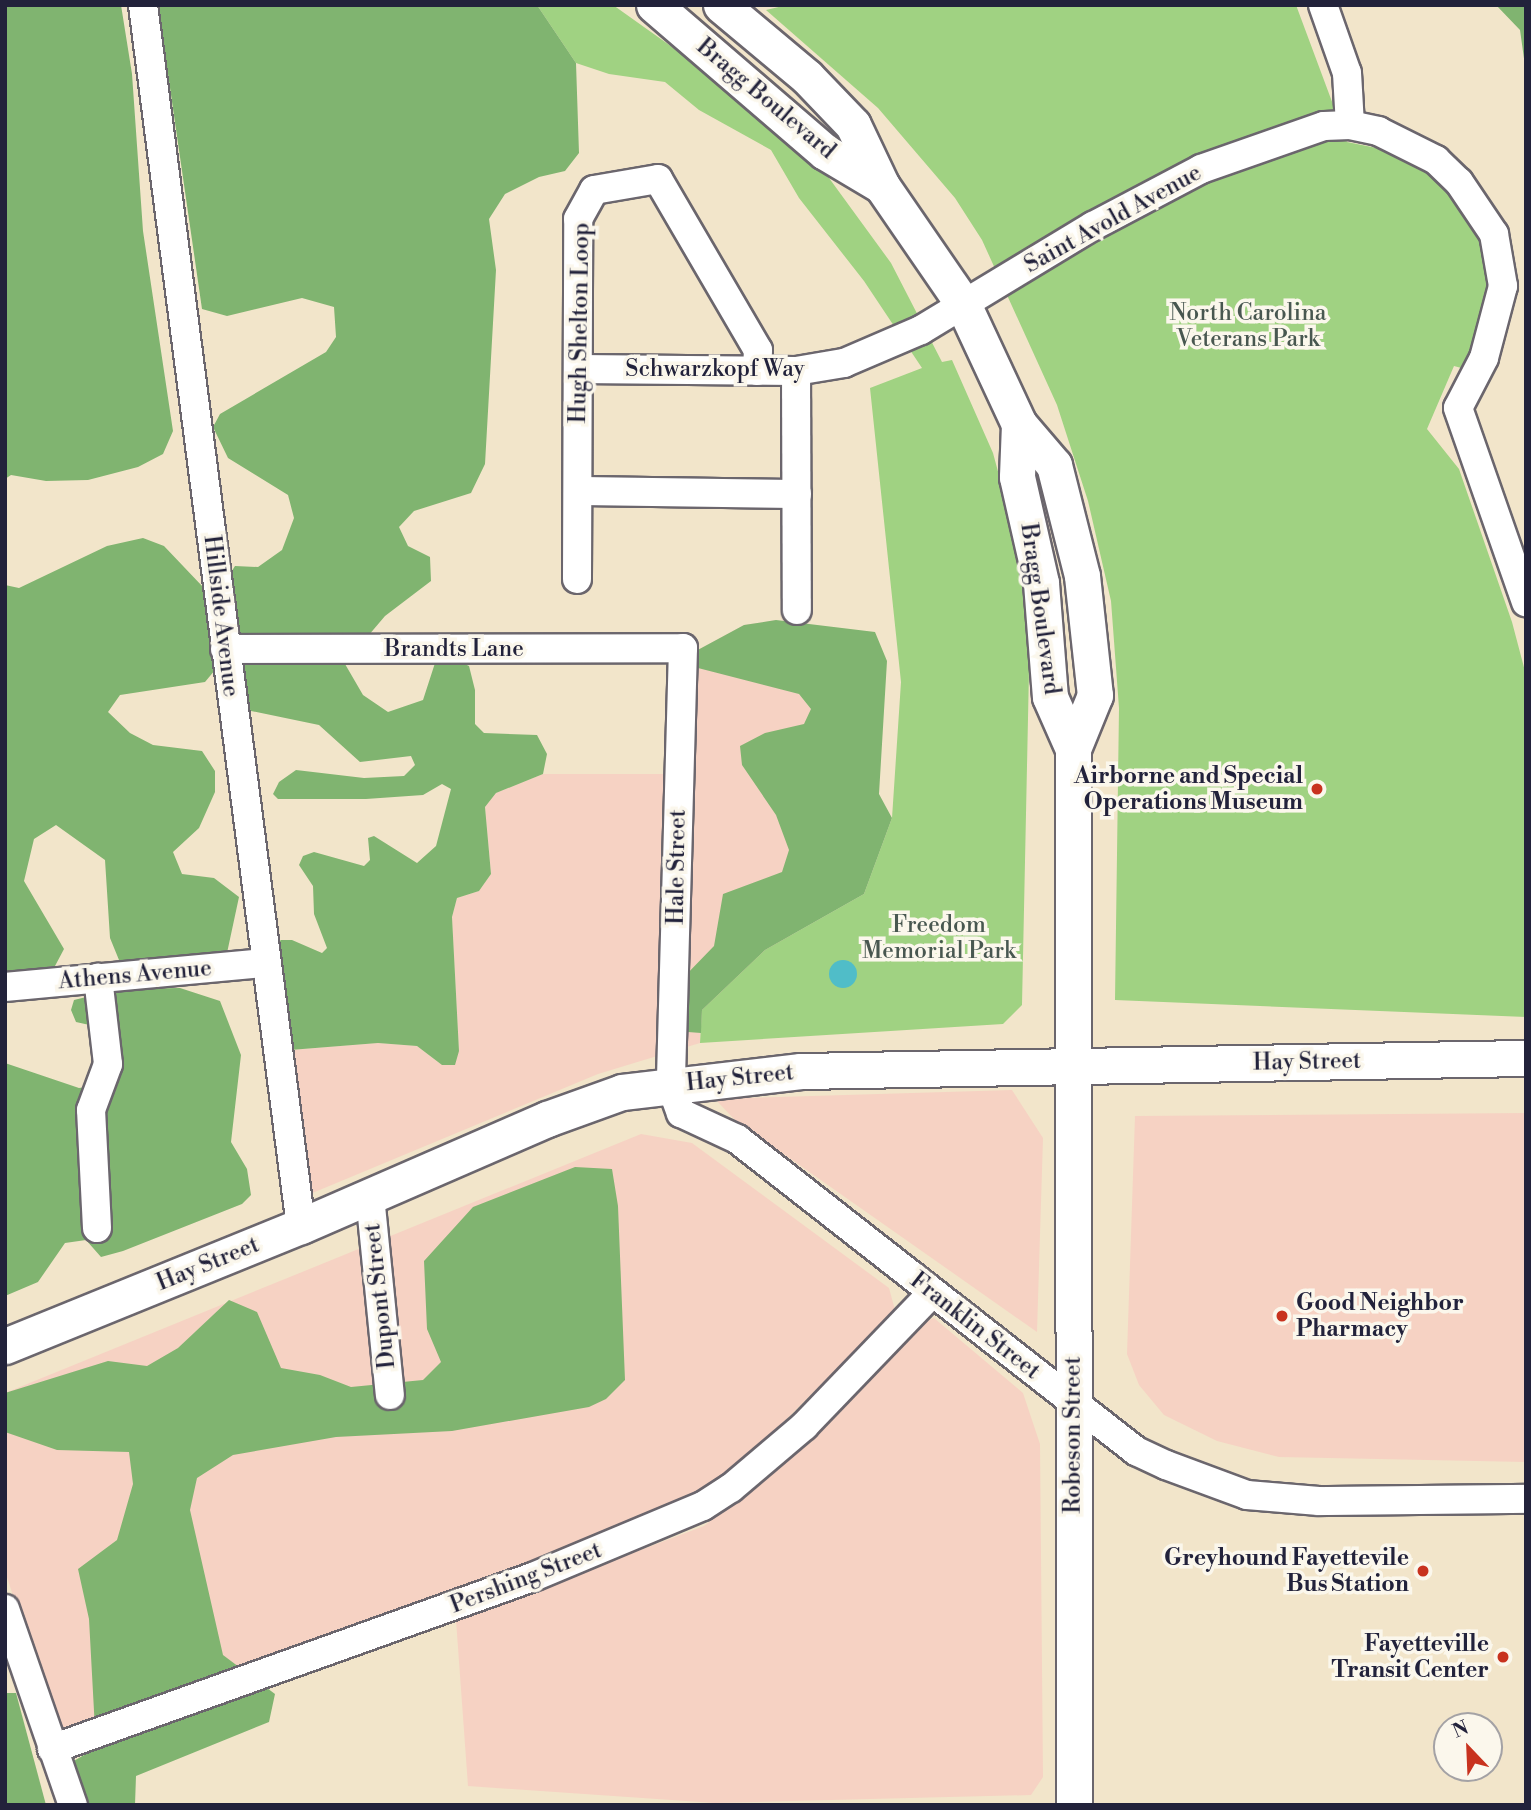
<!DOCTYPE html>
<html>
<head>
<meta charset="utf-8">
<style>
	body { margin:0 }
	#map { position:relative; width:1531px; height:1810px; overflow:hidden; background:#f2e5ca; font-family:"Libre Bodoni",serif }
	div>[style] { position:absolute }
	.built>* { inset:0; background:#f6d2c3 }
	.green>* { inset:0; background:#a0d282 }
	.forest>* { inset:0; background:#80b470 }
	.water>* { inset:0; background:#50bdc8 }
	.round { border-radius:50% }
	.roads { filter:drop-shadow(2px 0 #6b666d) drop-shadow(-2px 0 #6b666d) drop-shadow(0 2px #6b666d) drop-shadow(0 -2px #6b666d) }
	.minor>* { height:28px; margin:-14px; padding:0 14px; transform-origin:14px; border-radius:14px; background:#fff }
	.major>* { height:35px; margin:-17.5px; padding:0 17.5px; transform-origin:17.5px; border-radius:17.5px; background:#fff }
	.dots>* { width:19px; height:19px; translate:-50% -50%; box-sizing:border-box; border:4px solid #fbf7ec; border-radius:50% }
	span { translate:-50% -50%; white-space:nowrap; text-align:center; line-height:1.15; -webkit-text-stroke:7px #fbf7ec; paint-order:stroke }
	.street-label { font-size:23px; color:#22223b }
	.park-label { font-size:23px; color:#485750 }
	.poi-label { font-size:23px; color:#22223b; font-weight:700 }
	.right { translate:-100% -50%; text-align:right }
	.left { translate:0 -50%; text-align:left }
	.frame { position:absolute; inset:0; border:7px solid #22223b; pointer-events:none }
	.north { position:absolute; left:1433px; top:1712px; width:70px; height:70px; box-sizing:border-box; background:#fbf7ec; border:2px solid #a4a2a5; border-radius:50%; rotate:337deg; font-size:19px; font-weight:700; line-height:28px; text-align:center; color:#22223b }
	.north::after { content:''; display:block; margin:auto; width:24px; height:32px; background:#c8321e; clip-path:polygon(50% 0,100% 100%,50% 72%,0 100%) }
</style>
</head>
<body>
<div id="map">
	<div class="built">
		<div style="clip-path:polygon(776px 620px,799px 694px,811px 709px,793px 934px,702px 1010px,700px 1043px,598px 1074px,310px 1194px,290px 1050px,378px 1043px,417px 1046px,442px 1065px,459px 1051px,452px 917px,457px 898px,479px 891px,491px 874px,485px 807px,496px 793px,543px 774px,693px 774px,694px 652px,744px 625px)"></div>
		<div style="clip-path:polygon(1012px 1090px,1043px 1138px,1037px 1332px,734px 1119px,715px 1099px)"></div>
		<div style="clip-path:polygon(1526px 1113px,1526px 1462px,1279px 1457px,1217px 1441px,1164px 1415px,1139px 1385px,1127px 1354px,1135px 1116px)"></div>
		<div style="clip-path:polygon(641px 1134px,692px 1143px,889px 1288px,895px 1310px,736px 1470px,656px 1515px,242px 1669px,57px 1731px,5px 1571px,5px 1393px)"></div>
		<div style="clip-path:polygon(934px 1318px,1023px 1393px,1040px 1444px,1043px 1777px,1031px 1795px,715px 1803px,468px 1786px,456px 1620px,704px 1526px,815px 1438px,919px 1324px)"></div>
	</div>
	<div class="green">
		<div style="clip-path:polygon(537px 5px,613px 5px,727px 86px,821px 167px,891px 263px,942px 362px,952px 360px,993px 453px,1017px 542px,1030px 623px,1022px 1005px,1003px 1024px,700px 1043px,702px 1010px,765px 950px,864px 894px,892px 818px,901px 682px,870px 388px,922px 368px,864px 281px,799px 198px,771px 150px,699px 110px,665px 82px,609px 74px,576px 63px)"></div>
		<div style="clip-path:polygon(787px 5px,1296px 5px,1347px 142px,1436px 160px,1481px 211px,1503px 286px,1465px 369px,1454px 366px,1427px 429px,1459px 469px,1512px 622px,1526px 675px,1526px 1017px,1115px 1000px,1119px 708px,1111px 601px,1088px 501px,1057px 405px,982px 240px,955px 198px,878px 108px,766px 10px)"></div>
	</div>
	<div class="forest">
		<div style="clip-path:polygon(5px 5px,121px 5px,132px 74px,143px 231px,173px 431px,163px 454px,138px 467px,88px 480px,46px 481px,11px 475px,5px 479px)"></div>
		<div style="clip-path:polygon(158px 5px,537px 5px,576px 63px,579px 153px,565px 171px,539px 177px,505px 194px,489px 219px,496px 270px,485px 464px,471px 493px,414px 511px,399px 527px,408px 546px,430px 557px,431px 581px,385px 616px,368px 636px,239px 635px,234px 627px,228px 577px,235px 566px,258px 567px,282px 550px,294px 518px,288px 495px,228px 458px,213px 427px,220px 414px,326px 352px,336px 337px,334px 307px,302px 298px,227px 316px,202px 309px)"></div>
		<div style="clip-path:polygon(1496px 5px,1526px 5px,1526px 73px,1520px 30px)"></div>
		<div style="clip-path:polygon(143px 538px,164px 546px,203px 587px,215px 670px,205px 682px,120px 695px,108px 712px,130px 733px,153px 745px,202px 751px,215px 771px,215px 792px,199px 828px,173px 852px,182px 874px,214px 878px,239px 897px,227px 953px,148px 962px,119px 960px,110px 938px,105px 860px,56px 825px,34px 839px,24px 881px,64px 949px,55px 966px,5px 973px,5px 585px,19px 588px,107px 546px)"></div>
		<div style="clip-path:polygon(776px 620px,875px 632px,887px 661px,879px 794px,892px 818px,864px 894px,765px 950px,702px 1010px,701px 1033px,688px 1032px,682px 979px,714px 946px,723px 894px,782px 872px,789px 850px,776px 815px,742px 765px,740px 746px,765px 733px,804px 724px,811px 709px,799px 694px,698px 668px,694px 652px,744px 625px)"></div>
		<div style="clip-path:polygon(238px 657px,327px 657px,345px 664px,363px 695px,388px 712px,423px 700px,435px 663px,456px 660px,469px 666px,475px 690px,475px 724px,484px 733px,537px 735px,547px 754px,543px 774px,496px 793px,485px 807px,491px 874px,479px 891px,457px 898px,452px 917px,459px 1051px,455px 1065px,442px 1065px,417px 1046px,378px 1043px,290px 1050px,274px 946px,281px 940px,292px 940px,322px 953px,327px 948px,314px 914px,313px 886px,299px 865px,303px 856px,314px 852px,364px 866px,370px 860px,368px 838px,374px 836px,417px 863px,436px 846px,451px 789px,442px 784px,423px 795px,366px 799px,278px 799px,273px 794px,279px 782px,296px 770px,364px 778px,404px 776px,415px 765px,411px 756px,360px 762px,319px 725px,251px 711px,241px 697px)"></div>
		<div style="clip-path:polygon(180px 988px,220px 1001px,241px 1055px,231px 1142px,247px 1169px,251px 1195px,242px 1204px,123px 1251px,101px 1257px,86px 1240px,65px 1243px,38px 1282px,5px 1296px,5px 1063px,79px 1088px,109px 1084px,94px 1026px,76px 1022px,71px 1010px,74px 1000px,119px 989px)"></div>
		<div style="clip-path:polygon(575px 1167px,612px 1169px,618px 1206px,625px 1380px,606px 1399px,589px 1407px,452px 1431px,336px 1437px,233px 1455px,197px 1478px,190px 1510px,223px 1655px,275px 1694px,269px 1722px,136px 1776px,135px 1805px,84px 1805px,72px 1762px,96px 1748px,89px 1619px,78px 1569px,117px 1540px,133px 1484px,129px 1452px,57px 1450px,5px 1432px,5px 1393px,108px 1361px,147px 1366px,178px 1348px,229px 1300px,257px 1312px,281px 1368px,320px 1375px,351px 1387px,423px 1380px,441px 1362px,427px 1329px,424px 1261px,473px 1207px)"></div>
		<div style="clip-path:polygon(5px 1693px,16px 1693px,46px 1805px,5px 1805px)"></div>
	</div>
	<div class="water">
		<div class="round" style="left:829px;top:960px;width:28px;height:28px"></div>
	</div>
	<div class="roads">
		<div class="minor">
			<div style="left:143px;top:5px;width:1231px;rotate:82.63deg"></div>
			<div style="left:1323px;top:5px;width:72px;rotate:70.6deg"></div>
			<div style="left:1347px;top:73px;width:52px;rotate:86.7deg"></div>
			<div style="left:579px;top:369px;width:217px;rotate:0.5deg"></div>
			<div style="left:796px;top:371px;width:49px;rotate:-9.5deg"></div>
			<div style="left:844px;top:363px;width:84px;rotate:-23.2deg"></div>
			<div style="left:921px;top:330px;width:201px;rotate:-31.2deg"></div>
			<div style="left:1093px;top:226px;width:122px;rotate:-27.8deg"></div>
			<div style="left:1201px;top:169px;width:130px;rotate:-19.3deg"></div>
			<div style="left:1324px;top:126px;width:26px;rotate:-2deg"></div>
			<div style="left:1350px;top:125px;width:29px;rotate:12deg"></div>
			<div style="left:1378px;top:131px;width:65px;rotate:26.6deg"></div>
			<div style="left:1436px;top:160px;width:32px;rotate:44deg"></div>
			<div style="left:1459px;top:182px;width:63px;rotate:56.1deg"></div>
			<div style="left:1494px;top:234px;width:53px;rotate:80.2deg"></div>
			<div style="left:1503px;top:286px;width:74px;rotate:104.8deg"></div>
			<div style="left:1484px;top:358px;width:56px;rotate:117.5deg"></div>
			<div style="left:1458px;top:408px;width:206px;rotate:70.7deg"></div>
			<div style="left:796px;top:371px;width:239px;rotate:89.8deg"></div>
			<div style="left:578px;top:491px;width:219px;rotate:0.8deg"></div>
			<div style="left:577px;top:579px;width:360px;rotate:-89.8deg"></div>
			<div style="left:578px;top:219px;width:33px;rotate:-61deg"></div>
			<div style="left:594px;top:190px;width:65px;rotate:-9.8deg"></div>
			<div style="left:658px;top:179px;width:198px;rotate:59.7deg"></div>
			<div style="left:758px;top:350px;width:21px;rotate:93deg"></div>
			<div style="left:225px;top:649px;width:458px;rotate:-0.1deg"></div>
			<div style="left:683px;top:648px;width:438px;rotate:91.6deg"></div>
			<div style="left:671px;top:1086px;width:29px;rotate:70deg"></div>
			<div style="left:681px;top:1113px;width:62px;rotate:24.9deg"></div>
			<div style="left:737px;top:1139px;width:507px;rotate:38.02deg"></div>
			<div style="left:1136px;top:1451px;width:33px;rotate:25deg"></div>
			<div style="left:1166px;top:1465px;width:86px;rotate:20.3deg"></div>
			<div style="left:1247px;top:1495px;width:72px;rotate:4.8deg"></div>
			<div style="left:1319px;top:1501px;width:207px;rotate:-0.6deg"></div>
			<div style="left:5px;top:987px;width:261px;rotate:-5.3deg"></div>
			<div style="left:370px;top:1196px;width:200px;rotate:84.3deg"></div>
			<div style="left:97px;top:1228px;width:118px;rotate:-92.9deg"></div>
			<div style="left:91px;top:1110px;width:49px;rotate:-69.7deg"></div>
			<div style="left:108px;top:1064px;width:87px;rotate:-96.6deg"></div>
			<div style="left:5px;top:1609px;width:207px;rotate:70.9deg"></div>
			<div style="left:52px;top:1749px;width:511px;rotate:-19.68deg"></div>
			<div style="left:533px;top:1577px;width:184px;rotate:-22.7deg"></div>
			<div style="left:703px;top:1506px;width:33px;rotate:-33deg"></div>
			<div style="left:731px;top:1488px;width:96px;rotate:-40.3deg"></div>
			<div style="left:804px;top:1426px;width:185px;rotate:-46.1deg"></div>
		</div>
		<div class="major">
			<div style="left:654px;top:5px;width:225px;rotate:40.7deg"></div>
			<div style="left:825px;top:152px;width:66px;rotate:30.8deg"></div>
			<div style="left:721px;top:5px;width:112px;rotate:39.9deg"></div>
			<div style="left:807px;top:77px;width:66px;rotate:46.2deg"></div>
			<div style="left:853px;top:125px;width:68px;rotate:64.6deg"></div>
			<div style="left:882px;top:186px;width:143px;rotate:55.5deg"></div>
			<div style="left:963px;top:304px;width:132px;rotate:65deg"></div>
			<div style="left:1019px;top:424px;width:54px;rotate:49.5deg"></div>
			<div style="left:1054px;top:465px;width:114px;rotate:75.8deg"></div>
			<div style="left:1082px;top:576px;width:120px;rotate:83.8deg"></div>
			<div style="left:1095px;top:695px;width:58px;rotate:112.2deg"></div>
			<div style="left:1073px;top:749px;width:1056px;rotate:89.95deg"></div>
			<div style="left:1019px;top:424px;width:53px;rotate:92.2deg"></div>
			<div style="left:1017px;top:477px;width:109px;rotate:77.2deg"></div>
			<div style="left:1041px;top:583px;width:114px;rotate:85.5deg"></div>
			<div style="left:1050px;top:697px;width:57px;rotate:66.1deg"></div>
			<div style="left:5px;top:1346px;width:319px;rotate:-22.1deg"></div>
			<div style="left:301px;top:1226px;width:268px;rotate:-23.5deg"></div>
			<div style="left:547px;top:1119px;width:80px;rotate:-19.8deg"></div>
			<div style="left:622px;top:1092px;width:180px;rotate:-6.7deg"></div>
			<div style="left:801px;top:1071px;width:725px;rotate:-1.03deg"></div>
		</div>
	</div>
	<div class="dots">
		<div style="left:1317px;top:789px;background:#c8321e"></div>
		<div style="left:1282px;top:1316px;background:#c8321e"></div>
		<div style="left:1423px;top:1571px;background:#c8321e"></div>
		<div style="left:1503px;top:1657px;background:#c8321e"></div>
	</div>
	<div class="street-label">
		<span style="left:766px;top:99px;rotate:40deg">Bragg Boulevard</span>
		<span style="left:1113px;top:219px;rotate:-29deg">Saint Avold Avenue</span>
		<span style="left:580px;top:323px;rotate:-89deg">Hugh Shelton Loop</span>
		<span style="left:715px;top:369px">Schwarzkopf Way</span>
		<span style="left:1040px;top:609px;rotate:82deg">Bragg Boulevard</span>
		<span style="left:221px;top:616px;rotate:83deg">Hillside Avenue</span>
		<span style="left:454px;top:649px">Brandts Lane</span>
		<span style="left:677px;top:867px;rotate:-89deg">Hale Street</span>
		<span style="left:135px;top:975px;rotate:-5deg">Athens Avenue</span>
		<span style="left:1307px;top:1062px;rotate:-1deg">Hay Street</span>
		<span style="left:740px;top:1078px;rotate:-6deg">Hay Street</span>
		<span style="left:208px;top:1264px;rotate:-22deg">Hay Street</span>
		<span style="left:380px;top:1296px;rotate:-96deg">Dupont Street</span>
		<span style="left:975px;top:1326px;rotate:38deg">Franklin Street</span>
		<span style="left:1073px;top:1435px;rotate:-90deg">Robeson Street</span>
		<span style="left:526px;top:1578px;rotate:-21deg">Pershing Street</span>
	</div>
	<div class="park-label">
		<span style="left:1248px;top:326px">North Carolina<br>Veterans Park</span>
		<span style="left:939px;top:938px">Freedom<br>Memorial Park</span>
	</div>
	<div class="poi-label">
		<span class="right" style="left:1303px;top:789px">Airborne and Special<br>Operations Museum</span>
		<span class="left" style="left:1296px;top:1316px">Good Neighbor<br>Pharmacy</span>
		<span class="right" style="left:1409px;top:1571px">Greyhound Fayettevile<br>Bus Station</span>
		<span class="right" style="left:1489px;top:1657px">Fayetteville<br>Transit Center</span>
	</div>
	<div class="frame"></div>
	<div class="north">N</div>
</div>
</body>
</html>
